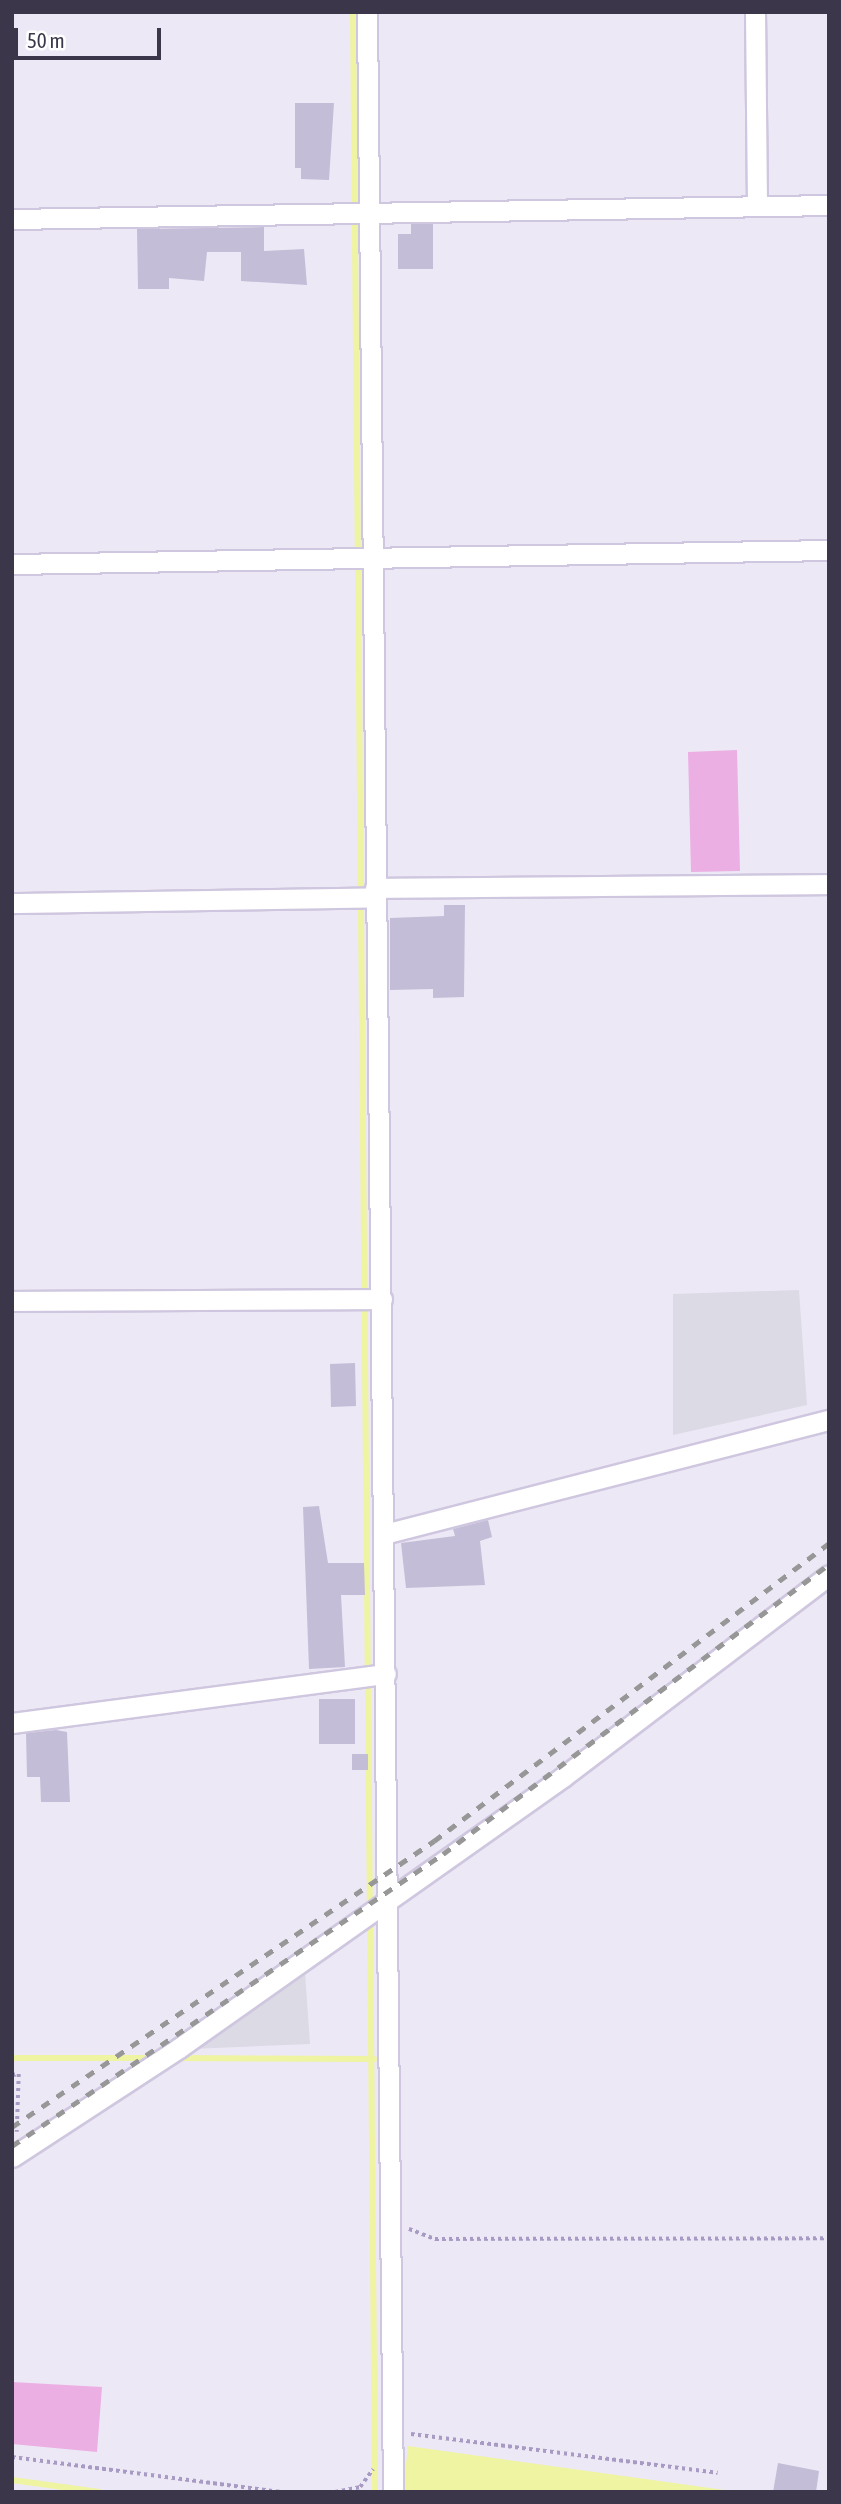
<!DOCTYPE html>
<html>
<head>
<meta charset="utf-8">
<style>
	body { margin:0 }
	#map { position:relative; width:841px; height:2504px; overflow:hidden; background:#ede8f5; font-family:"Asap Condensed",sans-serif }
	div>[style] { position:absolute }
	.industrial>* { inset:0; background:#dcdae4 }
	.green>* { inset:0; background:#ebafe4 }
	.water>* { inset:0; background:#eef4a2 }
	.stream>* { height:6px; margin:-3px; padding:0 3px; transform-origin:3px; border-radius:3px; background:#eef4a2 }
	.building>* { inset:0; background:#c4bdd7 }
	.path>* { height:3.5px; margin-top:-1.75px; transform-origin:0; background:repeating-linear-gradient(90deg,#a79bc3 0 3.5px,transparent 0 7px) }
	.roads { filter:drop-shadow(2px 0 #cfc7df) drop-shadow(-2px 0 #cfc7df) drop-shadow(0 2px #cfc7df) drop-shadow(0 -2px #cfc7df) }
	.street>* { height:19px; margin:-9.5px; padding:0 9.5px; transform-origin:9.5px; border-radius:9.5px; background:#fff }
	.rail>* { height:5px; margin-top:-2.5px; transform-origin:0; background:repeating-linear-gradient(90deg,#979797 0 9px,transparent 0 18px) }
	span { translate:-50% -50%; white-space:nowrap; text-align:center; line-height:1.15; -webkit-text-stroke:5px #fff; paint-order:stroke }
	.frame { position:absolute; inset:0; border:14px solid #3b3649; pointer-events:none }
	.scale { position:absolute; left:14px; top:28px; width:147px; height:32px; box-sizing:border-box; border:4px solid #3b3649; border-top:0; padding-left:9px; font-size:21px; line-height:24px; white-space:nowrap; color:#3b3649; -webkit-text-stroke:5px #fff; paint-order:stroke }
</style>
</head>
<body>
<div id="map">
	<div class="industrial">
		<div style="clip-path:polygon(799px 1290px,807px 1405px,673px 1435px,673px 1294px)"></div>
		<div style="clip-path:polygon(305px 1972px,310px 2044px,192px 2049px)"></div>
	</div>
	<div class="green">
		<div style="clip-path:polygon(737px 750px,740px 871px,691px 872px,688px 752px)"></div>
		<div style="clip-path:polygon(12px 2382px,102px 2387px,97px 2452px,12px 2444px)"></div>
	</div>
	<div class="water">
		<div style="clip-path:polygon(408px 2446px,739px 2492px,403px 2492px)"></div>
	</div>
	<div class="stream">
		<div style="left:353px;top:12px;width:2480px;rotate:89.49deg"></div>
		<div style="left:12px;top:2058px;width:142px"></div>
		<div style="left:175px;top:2058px;width:199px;rotate:0.3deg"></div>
		<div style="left:12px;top:2480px;width:88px;rotate:7.9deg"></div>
	</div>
	<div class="building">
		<div style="clip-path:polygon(295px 103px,334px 103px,329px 180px,301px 179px,301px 168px,295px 168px)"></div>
		<div style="clip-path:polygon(411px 224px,433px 224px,433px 269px,398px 269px,398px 234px,411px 234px)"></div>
		<div style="clip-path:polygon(264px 227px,264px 251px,304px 249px,307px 285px,241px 281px,241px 252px,207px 252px,204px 281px,169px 278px,169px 289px,138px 289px,137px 229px)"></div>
		<div style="clip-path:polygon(444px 905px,465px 905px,464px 997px,433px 998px,433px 989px,390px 990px,390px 918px,444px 916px)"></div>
		<div style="clip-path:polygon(355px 1363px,356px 1406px,331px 1407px,330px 1364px)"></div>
		<div style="clip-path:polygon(319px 1506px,328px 1563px,364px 1563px,365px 1595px,341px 1595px,345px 1667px,309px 1669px,303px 1507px)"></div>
		<div style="clip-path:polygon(488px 1520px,492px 1537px,480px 1541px,485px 1585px,406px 1588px,401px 1543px,455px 1536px,453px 1529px)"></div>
		<div style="clip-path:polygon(319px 1699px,355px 1699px,355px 1744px,319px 1744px)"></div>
		<div style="clip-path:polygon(56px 1730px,67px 1732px,70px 1802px,41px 1802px,40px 1777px,27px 1777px,26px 1733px)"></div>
		<div style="clip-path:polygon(352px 1754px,368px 1754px,368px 1770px,352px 1770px)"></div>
		<div style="clip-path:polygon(778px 2463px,819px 2471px,816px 2492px,773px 2492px)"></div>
	</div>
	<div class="path">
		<div style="left:12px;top:2075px;width:7px;rotate:-8deg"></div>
		<div style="left:19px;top:2074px;width:58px;rotate:92deg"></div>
		<div style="left:409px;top:2229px;width:28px;rotate:21deg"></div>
		<div style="left:435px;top:2239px;width:394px;rotate:-0.1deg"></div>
		<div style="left:411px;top:2434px;width:309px;rotate:7.2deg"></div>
		<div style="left:12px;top:2457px;width:271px;rotate:7.4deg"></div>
		<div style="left:335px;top:2492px;width:25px;rotate:-11deg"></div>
		<div style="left:360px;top:2487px;width:22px;rotate:-54deg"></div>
	</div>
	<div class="roads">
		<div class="street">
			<div style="left:367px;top:12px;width:2480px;rotate:89.4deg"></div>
			<div style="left:755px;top:12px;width:194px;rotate:89.4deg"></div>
			<div style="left:12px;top:219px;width:817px;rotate:-0.98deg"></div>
			<div style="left:12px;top:564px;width:817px;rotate:-0.98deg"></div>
			<div style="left:375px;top:888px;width:454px;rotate:-0.5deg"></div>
			<div style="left:12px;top:903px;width:363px;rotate:-0.9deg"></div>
			<div style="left:12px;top:1301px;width:370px;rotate:-0.3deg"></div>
			<div style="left:384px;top:1534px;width:459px;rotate:-14.4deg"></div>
			<div style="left:12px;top:1723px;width:377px;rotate:-7.5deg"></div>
			<div style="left:12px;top:2157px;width:199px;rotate:-33.1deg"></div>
			<div style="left:179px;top:2048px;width:470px;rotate:-35.2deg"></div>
			<div style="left:563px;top:1777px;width:334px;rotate:-37.2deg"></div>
		</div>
	</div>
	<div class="rail">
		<div style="left:12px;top:2127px;width:510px;rotate:-34.13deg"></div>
		<div style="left:434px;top:1841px;width:495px;rotate:-37deg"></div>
		<div style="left:12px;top:2146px;width:521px;rotate:-34.12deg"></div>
		<div style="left:443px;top:1854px;width:483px;rotate:-36.9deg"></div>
	</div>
	<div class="frame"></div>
	<div class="scale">50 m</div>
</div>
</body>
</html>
